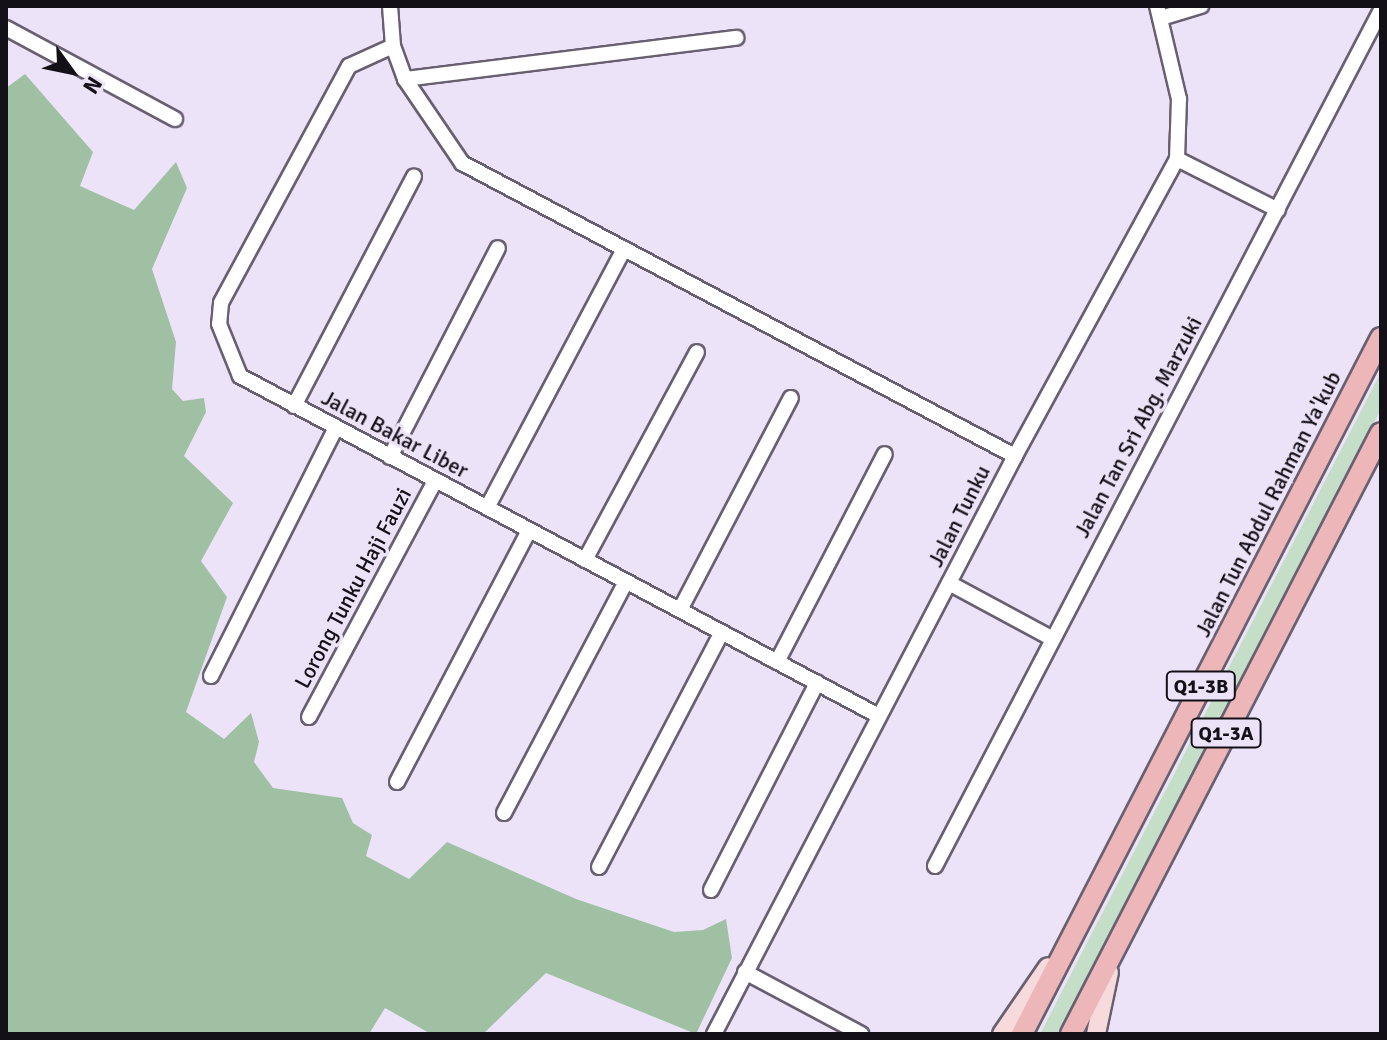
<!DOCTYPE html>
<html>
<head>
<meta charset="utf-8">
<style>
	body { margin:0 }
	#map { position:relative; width:1387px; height:1040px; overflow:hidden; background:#ede3f8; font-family:Signika,sans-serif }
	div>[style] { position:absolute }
	.green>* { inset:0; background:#c5dec8 }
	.forest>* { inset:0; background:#a0c0a4 }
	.roads { filter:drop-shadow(2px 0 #686071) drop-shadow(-2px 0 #686071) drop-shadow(0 2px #686071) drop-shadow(0 -2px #686071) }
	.street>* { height:14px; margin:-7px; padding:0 7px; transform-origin:7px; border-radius:7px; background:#fff }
	.secondary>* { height:18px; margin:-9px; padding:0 9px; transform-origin:9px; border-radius:9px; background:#f6dadc }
	.primary>* { height:20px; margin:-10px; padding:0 10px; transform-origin:10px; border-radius:10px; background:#edb6b8 }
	span { translate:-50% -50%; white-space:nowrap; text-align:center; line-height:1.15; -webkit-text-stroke:7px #ede3f8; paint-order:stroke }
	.shield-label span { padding:2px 6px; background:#ede3f8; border:2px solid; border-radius:6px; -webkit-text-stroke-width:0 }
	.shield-label { font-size:20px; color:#141017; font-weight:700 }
	.street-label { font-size:22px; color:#141017 }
	.frame { position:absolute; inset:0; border:8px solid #141017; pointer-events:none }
	.north { position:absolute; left:32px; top:32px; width:80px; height:80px; -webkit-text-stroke:6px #ede3f8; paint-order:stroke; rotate:123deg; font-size:22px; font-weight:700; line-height:32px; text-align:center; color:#141017 }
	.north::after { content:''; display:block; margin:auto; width:28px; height:36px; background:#141017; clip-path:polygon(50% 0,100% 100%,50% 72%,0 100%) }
</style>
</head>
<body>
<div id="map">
	<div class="green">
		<div style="clip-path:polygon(1381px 372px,1381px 409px,1061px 1034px,1040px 1034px)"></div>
	</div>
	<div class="forest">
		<div style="clip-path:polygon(25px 74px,93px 152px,80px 186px,134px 210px,176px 162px,187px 188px,152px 269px,176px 342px,172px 389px,183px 401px,204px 398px,206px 412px,184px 456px,233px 503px,201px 561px,227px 597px,186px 712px,224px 739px,251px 713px,259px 742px,254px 762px,273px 788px,342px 798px,353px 823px,372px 835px,366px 856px,409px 879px,447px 842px,576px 899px,674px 932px,703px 930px,726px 919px,732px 958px,696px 1034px,546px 973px,483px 1034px,431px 1034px,385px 1008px,369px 1034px,6px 1034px,6px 88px)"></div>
	</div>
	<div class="roads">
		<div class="street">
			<div style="left:390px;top:6px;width:40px;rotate:85.7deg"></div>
			<div style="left:393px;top:46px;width:35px;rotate:70deg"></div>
			<div style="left:405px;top:79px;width:102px;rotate:55.8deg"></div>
			<div style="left:462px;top:163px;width:626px;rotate:27.92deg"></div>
			<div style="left:1161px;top:18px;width:42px;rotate:-16.7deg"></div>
			<div style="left:6px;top:28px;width:192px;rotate:28.3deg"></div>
			<div style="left:393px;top:46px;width:48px;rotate:155.6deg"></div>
			<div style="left:349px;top:66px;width:269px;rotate:118.4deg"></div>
			<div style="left:221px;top:303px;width:21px;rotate:95deg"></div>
			<div style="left:219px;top:324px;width:56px;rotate:68deg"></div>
			<div style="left:240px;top:376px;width:724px;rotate:28.02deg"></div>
			<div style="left:405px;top:79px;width:334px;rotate:-7.1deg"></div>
			<div style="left:1177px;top:159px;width:113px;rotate:26.8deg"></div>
			<div style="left:294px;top:406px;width:259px;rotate:-62.4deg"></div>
			<div style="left:390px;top:457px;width:235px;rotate:-62.7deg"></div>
			<div style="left:488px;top:506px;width:291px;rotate:-62.1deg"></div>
			<div style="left:585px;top:560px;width:236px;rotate:-61.7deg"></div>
			<div style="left:949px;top:583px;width:116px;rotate:28.3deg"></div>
			<div style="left:681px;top:608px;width:237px;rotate:-62.4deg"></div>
			<div style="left:777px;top:662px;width:234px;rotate:-62.6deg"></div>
			<div style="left:211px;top:676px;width:278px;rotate:-63.3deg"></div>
			<div style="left:309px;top:717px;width:268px;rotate:-61.9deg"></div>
			<div style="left:397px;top:782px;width:284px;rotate:-62.3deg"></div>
			<div style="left:504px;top:813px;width:261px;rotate:-62.2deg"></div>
			<div style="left:935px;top:866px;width:965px;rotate:-62.48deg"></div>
			<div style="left:599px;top:867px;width:265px;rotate:-62.4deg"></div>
			<div style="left:711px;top:890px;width:233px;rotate:-62.9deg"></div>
			<div style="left:745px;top:972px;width:132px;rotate:28.1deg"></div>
			<div style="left:714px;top:1034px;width:652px;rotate:-62.49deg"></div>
			<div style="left:1015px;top:456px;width:338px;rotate:-61.4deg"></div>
			<div style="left:1177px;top:159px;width:60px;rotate:-88.1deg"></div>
			<div style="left:1179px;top:99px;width:96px;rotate:-103.3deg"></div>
		</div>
		<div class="secondary">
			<div style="left:1002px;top:1034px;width:81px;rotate:-55.5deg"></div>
			<div style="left:1096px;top:1034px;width:63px;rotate:-78.2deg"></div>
		</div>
		<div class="primary">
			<div style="left:1022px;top:1034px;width:783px;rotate:-62.72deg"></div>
			<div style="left:1071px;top:1034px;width:676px;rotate:-62.72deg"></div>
		</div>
	</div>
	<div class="shield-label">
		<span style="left:1201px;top:686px">Q1-3B</span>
		<span style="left:1226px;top:733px">Q1-3A</span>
	</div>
	<div class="street-label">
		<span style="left:1138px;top:427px;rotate:-62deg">Jalan Tan Sri Abg. Marzuki</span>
		<span style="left:395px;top:434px;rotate:28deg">Jalan Bakar Liber</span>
		<span style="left:1268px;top:504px;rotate:-63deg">Jalan Tun Abdul Rahman Ya'kub</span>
		<span style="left:959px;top:516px;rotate:-63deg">Jalan Tunku</span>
		<span style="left:353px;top:588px;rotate:-62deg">Lorong Tunku Haji Fauzi</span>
	</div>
	<div class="frame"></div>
	<div class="north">N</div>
</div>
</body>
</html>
